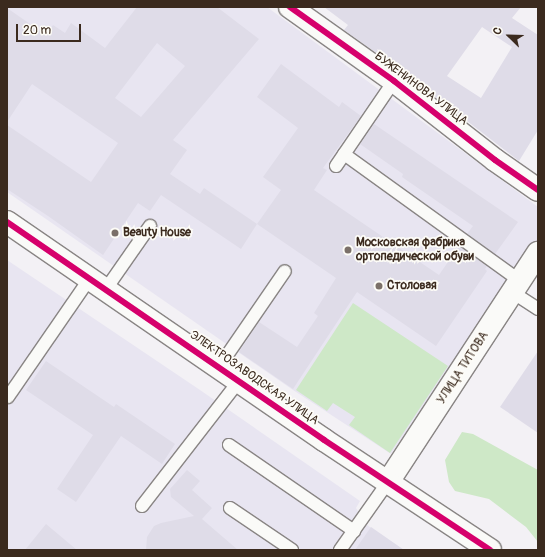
<!DOCTYPE html>
<html>
<head>
<meta charset="utf-8">
<style>
	body { margin:0 }
	#map { position:relative; width:545px; height:557px; overflow:hidden; background:#f3f1f5; font-family:Pangolin,sans-serif }
	div>[style] { position:absolute }
	.built>* { inset:0; background:#e8e5f1 }
	.green>* { inset:0; background:#cee8c7 }
	.building>* { inset:0; background:#dfdce8 }
	.roads { filter:drop-shadow(1px 0 #898584) drop-shadow(-1px 0 #898584) drop-shadow(0 1px #898584) drop-shadow(0 -1px #898584) }
	.lane>* { height:12px; margin:-6px; padding:0 6px; transform-origin:6px; border-radius:6px; background:#fafaf8 }
	.street>* { height:22px; margin:-11px; padding:0 11px; transform-origin:11px; border-radius:11px; background:#fafaf8 }
	.secondary>* { height:22px; margin:-11px; padding:0 11px; transform-origin:11px; border-radius:11px; background:#fafaf8 }
	.cycleway>* { height:6px; margin:-3px; padding:0 3px; transform-origin:3px; border-radius:3px; background:#d6006c }
	.dots>* { width:11px; height:11px; translate:-50% -50%; box-sizing:border-box; border:2px solid #fdfcf7; border-radius:50% }
	span { translate:-50% -50%; white-space:nowrap; text-align:center; line-height:1.15; -webkit-text-stroke:3.5px #fdfcf7; paint-order:stroke }
	.street-label { font-size:12px; color:#3b2a1e }
	.poi-label { font-size:12px; color:#3b2a1e; font-weight:700 }
	.left { translate:0 -50%; text-align:left }
	.frame { position:absolute; inset:0; border:8px solid #3b2a1e; pointer-events:none }
	.north { position:absolute; left:489px; top:16px; width:40px; height:40px; -webkit-text-stroke:3px #fdfcf7; paint-order:stroke; rotate:293deg; font-size:11px; font-weight:700; line-height:16px; text-align:center; color:#3b2a1e }
	.north::after { content:''; display:block; margin:auto; width:14px; height:18px; background:#3b2a1e; clip-path:polygon(50% 0,100% 100%,50% 72%,0 100%) }
	.scale { position:absolute; left:16px; top:24px; width:65px; height:18px; box-sizing:border-box; border:2px solid #3b2a1e; border-top:0; padding-left:5px; font-size:12px; line-height:14px; white-space:nowrap; color:#3b2a1e; -webkit-text-stroke:3px #fdfcf7; paint-order:stroke }
</style>
</head>
<body>
<div id="map">
	<div class="built">
		<div style="clip-path:polygon(7px 7px,267px 7px,538px 207px,538px 241px,391px 454px,293px 390px,7px 192px)"></div>
		<div style="clip-path:polygon(7px 260px,200px 390px,360px 501px,356px 508px,367px 525px,404px 550px,7px 550px)"></div>
	</div>
	<div class="green">
		<div style="clip-path:polygon(353px 303px,448px 366px,390px 453px,349px 425px,355px 417px,333px 403px,327px 411px,296px 390px)"></div>
		<div style="clip-path:polygon(462px 432px,473px 434px,538px 470px,538px 542px,526px 527px,489px 499px,455px 491px,449px 482px,445px 460px)"></div>
	</div>
	<div class="building">
		<div style="clip-path:polygon(evenodd,137px 7px,217px 7px,259px 39px,173px 140px,187px 150px,170px 174px,200px 194px,204px 188px,257px 224px,241px 249px,161px 195px,150px 211px,138px 203px,103px 255px,48px 216px,7px 189px,7px 125px,91px 182px,118px 143px,32px 84px,7px 122px,7px 8px,46px 35px,53px 25px,65px 33px,71px 23px,105px 48px,137px 7px,157px 43px,185px 66px,141px 117px,115px 98px,157px 43px)"></div>
		<div style="clip-path:polygon(evenodd,324px 7px,521px 7px,512px 18px,538px 35px,538px 130px,519px 161px,402px 71px,344px 30px,348px 25px,324px 7px,482px 27px,512px 47px,481px 98px,447px 76px,482px 27px)"></div>
		<div style="clip-path:polygon(281px 64px,339px 107px,342px 102px,361px 116px,323px 168px,327px 170px,314px 190px,439px 275px,459px 246px,487px 266px,485px 269px,487px 271px,436px 346px,357px 292px,293px 389px,239px 352px,259px 322px,297px 347px,318px 316px,314px 313px,336px 278px,257px 224px,281px 190px,263px 177px,298px 128px,257px 97px)"></div>
		<div style="clip-path:polygon(374px 124px,518px 222px,495px 254px,467px 234px,473px 226px,402px 177px,403px 174px,360px 144px)"></div>
		<div style="clip-path:polygon(538px 351px,538px 433px,500px 407px)"></div>
		<div style="clip-path:polygon(46px 361px,114px 407px,116px 404px,175px 444px,162px 464px,121px 436px,76px 502px,57px 489px,93px 435px,26px 390px)"></div>
		<div style="clip-path:polygon(187px 470px,200px 481px,192px 490px,212px 508px,202px 519px,238px 550px,146px 550px,147px 537px,154px 526px,161px 523px,194px 516px,171px 497px,170px 489px)"></div>
		<div style="clip-path:polygon(46px 524px,77px 550px,25px 550px)"></div>
		<div style="clip-path:polygon(371px 527px,404px 550px,355px 550px)"></div>
	</div>
	<div class="roads">
		<div class="lane">
			<div style="left:344px;top:154px;width:217px;rotate:35.8deg"></div>
			<div style="left:336px;top:166px;width:103px;rotate:-55.7deg"></div>
			<div style="left:106px;top:289px;width:77px;rotate:-55.1deg"></div>
			<div style="left:512px;top:292px;width:31px;rotate:33deg"></div>
			<div style="left:219px;top:367px;width:116px;rotate:-55.5deg"></div>
			<div style="left:8px;top:397px;width:145px;rotate:-55.4deg"></div>
			<div style="left:229px;top:445px;width:152px;rotate:34.5deg"></div>
			<div style="left:142px;top:506px;width:158px;rotate:-52.2deg"></div>
			<div style="left:230px;top:508px;width:75px;rotate:34.1deg"></div>
			<div style="left:340px;top:550px;width:83px;rotate:-54.8deg"></div>
		</div>
		<div class="street">
			<div style="left:290px;top:7px;width:128px;rotate:35.4deg"></div>
			<div style="left:394px;top:81px;width:128px;rotate:38deg"></div>
			<div style="left:495px;top:160px;width:52px;rotate:34.9deg"></div>
			<div style="left:388px;top:482px;width:274px;rotate:-56.8deg"></div>
		</div>
		<div class="secondary">
			<div style="left:7px;top:222px;width:385px;rotate:34.5deg"></div>
			<div style="left:324px;top:440px;width:199px;rotate:33.5deg"></div>
		</div>
	</div>
	<div class="cycleway">
		<div style="left:290px;top:7px;width:128px;rotate:35.4deg"></div>
		<div style="left:394px;top:81px;width:128px;rotate:38deg"></div>
		<div style="left:495px;top:160px;width:52px;rotate:34.9deg"></div>
		<div style="left:7px;top:222px;width:385px;rotate:34.5deg"></div>
		<div style="left:324px;top:440px;width:199px;rotate:33.5deg"></div>
	</div>
	<div class="dots">
		<div style="left:115px;top:233px;background:#7b7069"></div>
		<div style="left:348px;top:250px;background:#7b7069"></div>
		<div style="left:379px;top:286px;background:#7b7069"></div>
	</div>
	<div class="street-label">
		<span style="left:421px;top:89px;rotate:37deg">БУЖЕНИНОВА УЛИЦА</span>
		<span style="left:463px;top:368px;rotate:-57deg">УЛИЦА ТИТОВА</span>
		<span style="left:254px;top:378px;rotate:35deg">ЭЛЕКТРОЗАВОДСКАЯ УЛИЦА</span>
	</div>
	<div class="poi-label">
		<span class="left" style="left:123px;top:233px">Beauty House</span>
		<span class="left" style="left:356px;top:250px">Московская фабрика<br>ортопедической обуви</span>
		<span class="left" style="left:387px;top:286px">Столовая</span>
	</div>
	<div class="frame"></div>
	<div class="north">С</div>
	<div class="scale">20 m</div>
</div>
</body>
</html>
